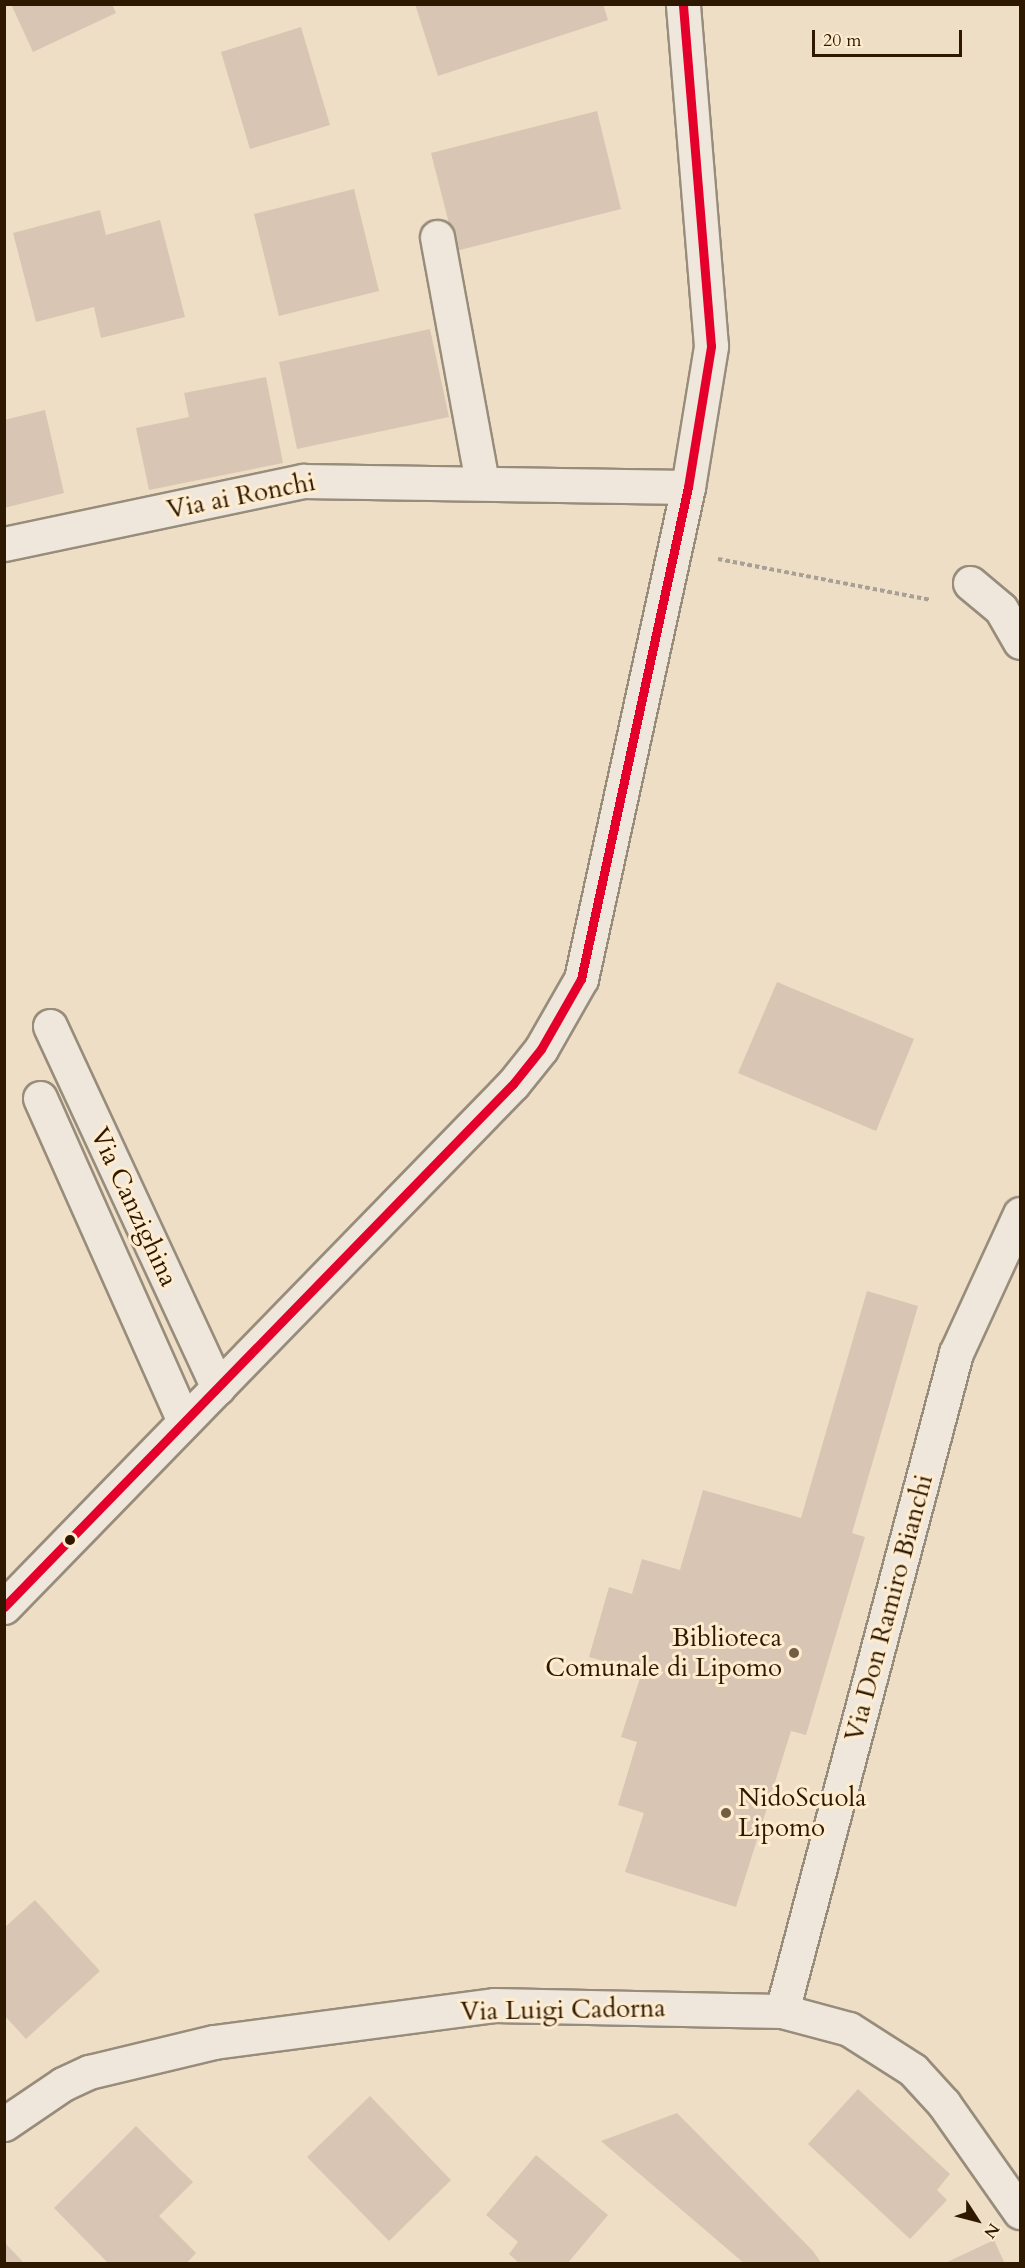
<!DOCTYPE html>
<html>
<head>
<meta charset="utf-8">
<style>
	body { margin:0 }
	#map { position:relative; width:1025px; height:2268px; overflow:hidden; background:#eedec6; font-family:Cardo,serif }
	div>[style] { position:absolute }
	.building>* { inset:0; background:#d9c5b3 }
	.path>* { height:4px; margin-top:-2px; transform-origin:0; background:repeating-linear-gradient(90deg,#a8a094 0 4.5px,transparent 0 7.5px) }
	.roads { filter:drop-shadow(2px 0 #988c7b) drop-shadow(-2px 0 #988c7b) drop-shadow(0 2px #988c7b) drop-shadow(0 -2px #988c7b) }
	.minor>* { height:33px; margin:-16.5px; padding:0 16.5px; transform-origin:16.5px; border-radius:16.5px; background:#efe7db }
	.bus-1>* { height:9px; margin:-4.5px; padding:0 4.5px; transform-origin:4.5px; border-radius:4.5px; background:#e4002b }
	.dots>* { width:16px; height:16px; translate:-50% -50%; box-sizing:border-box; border:3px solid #ffeccf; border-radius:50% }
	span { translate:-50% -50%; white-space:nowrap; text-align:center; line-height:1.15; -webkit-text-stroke:6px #ffeccf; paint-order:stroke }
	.street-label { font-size:26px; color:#2e1900 }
	.poi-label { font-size:26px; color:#2e1900 }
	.right { translate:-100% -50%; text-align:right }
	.left { translate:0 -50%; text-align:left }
	.frame { position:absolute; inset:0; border:6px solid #2e1900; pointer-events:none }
	.north { position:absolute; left:947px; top:2190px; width:60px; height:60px; -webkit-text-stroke:4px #ffeccf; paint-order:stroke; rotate:126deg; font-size:16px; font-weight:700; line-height:24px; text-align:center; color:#2e1900 }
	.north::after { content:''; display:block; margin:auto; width:21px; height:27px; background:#2e1900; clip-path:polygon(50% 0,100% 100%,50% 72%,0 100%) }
	.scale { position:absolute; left:812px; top:30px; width:150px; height:27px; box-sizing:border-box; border:3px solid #2e1900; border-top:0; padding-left:8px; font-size:18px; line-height:21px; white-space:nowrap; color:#2e1900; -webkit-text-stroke:4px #ffeccf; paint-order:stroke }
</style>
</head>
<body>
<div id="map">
	<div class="building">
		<div style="clip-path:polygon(11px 4px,112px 4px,116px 13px,33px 52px)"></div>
		<div style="clip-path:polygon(415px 4px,603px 4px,608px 20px,438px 76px)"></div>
		<div style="clip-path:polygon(301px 27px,330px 125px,250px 149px,221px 52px)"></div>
		<div style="clip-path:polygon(597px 111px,621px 209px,456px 251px,431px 153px)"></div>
		<div style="clip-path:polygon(354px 189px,379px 291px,279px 316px,254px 214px)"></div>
		<div style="clip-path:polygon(100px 210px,106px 235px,160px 220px,185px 317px,101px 338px,94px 307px,36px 322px,13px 233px)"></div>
		<div style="clip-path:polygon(430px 329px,449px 417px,297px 449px,279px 362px)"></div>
		<div style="clip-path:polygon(266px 377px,283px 463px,149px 490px,136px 428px,189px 417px,184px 393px)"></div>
		<div style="clip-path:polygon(45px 410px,64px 493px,4px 508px,4px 420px)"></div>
		<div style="clip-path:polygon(777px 982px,914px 1039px,876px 1131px,738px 1073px)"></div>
		<div style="clip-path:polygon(867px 1291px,918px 1306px,852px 1533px,865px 1537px,806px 1735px,791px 1731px,736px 1907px,625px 1872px,644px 1813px,618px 1805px,637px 1742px,621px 1737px,642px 1672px,589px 1657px,609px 1587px,632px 1594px,642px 1559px,680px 1570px,703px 1490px,801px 1518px)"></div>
		<div style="clip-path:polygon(35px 1900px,100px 1971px,26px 2039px,4px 2015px,4px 1928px)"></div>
		<div style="clip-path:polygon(858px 2089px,950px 2174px,937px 2190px,947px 2200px,910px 2239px,808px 2144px)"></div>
		<div style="clip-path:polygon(370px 2096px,451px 2180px,389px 2241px,307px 2157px)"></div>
		<div style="clip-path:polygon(677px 2113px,813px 2251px,822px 2264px,745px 2264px,601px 2141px)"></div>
		<div style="clip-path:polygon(136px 2126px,193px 2182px,159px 2216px,196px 2253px,186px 2264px,109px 2264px,54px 2208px)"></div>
		<div style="clip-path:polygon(536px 2155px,608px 2215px,567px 2264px,520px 2264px,509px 2254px,518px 2242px,486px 2215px)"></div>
		<div style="clip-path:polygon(994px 2240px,1005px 2264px,943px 2264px)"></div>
		<div style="clip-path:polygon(4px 2242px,25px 2264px,4px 2264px)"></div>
	</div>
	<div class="path">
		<div style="left:718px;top:559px;width:217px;rotate:10.9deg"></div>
	</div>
	<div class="roads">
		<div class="minor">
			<div style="left:437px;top:237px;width:250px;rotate:79.6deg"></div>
			<div style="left:4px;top:544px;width:306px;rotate:-11.9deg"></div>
			<div style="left:303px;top:481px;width:385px;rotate:0.9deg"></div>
			<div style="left:970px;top:583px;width:40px;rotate:40deg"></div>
			<div style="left:1001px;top:609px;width:38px;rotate:60deg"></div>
			<div style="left:50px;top:1026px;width:399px;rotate:65.1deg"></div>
			<div style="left:40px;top:1098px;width:354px;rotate:66deg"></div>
			<div style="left:4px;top:1607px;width:730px;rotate:-45.78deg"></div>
			<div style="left:513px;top:1084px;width:45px;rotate:-51.3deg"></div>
			<div style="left:541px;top:1049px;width:81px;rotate:-60.3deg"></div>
			<div style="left:581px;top:979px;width:504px;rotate:-77.73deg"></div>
			<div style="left:688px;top:487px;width:143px;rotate:-80.7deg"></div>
			<div style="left:711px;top:346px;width:343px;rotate:-94.7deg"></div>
			<div style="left:782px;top:2011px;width:681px;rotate:-75.19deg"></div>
			<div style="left:956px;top:1353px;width:153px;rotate:-65.3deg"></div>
			<div style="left:4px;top:2124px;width:71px;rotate:-34.1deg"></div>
			<div style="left:63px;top:2084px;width:29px;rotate:-25deg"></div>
			<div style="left:89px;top:2072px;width:129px;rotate:-13.5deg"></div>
			<div style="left:214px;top:2042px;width:282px;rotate:-7.5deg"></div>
			<div style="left:494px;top:2005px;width:288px;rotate:1.2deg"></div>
			<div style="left:782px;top:2011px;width:69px;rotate:15deg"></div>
			<div style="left:849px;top:2029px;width:76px;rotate:32.6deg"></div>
			<div style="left:913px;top:2070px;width:46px;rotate:47.6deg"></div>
			<div style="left:944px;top:2104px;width:132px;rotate:54.9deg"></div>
		</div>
	</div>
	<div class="bus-1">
		<div style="left:4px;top:1607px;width:730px;rotate:-45.78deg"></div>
		<div style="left:513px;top:1084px;width:45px;rotate:-51.3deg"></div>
		<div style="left:541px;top:1049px;width:81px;rotate:-60.3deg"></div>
		<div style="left:581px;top:979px;width:504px;rotate:-77.73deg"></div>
		<div style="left:688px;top:487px;width:143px;rotate:-80.7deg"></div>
		<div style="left:711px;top:346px;width:343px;rotate:-94.7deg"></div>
	</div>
	<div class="dots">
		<div style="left:70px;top:1540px;background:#2e1900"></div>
		<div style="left:794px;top:1653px;background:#715e45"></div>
		<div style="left:726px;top:1813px;background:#715e45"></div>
	</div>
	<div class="street-label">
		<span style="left:241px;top:496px;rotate:-11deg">Via ai Ronchi</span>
		<span style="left:134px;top:1207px;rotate:65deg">Via Canzighina</span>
		<span style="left:889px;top:1608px;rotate:-75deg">Via Don Ramiro Bianchi</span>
		<span style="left:563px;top:2010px;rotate:-1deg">Via Luigi Cadorna</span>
	</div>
	<div class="poi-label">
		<span class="right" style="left:782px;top:1653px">Biblioteca<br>Comunale di Lipomo</span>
		<span class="left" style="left:738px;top:1813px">NidoScuola<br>Lipomo</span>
	</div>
	<div class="frame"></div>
	<div class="north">N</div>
	<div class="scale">20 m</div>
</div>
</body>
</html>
